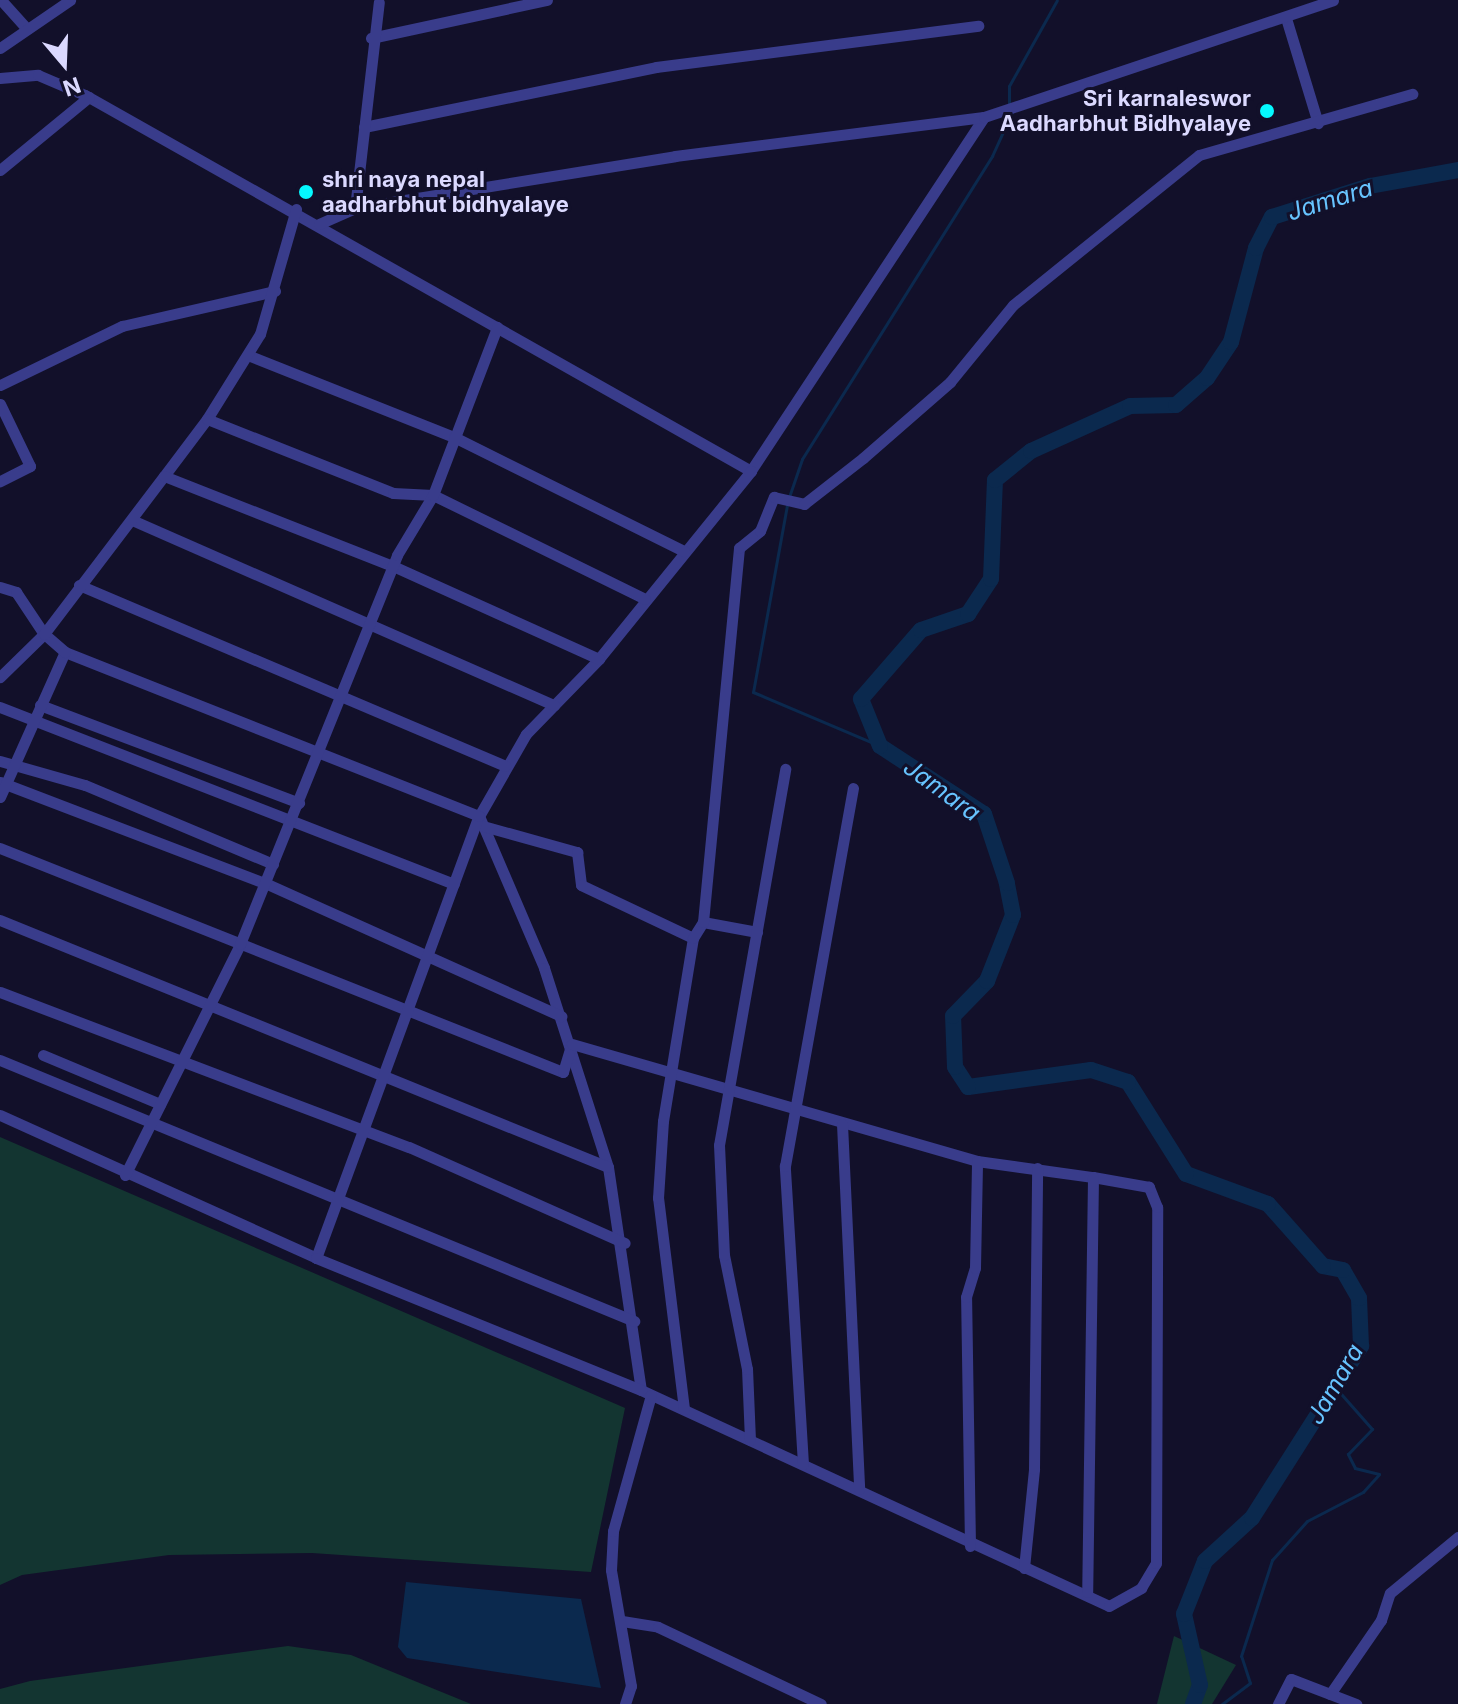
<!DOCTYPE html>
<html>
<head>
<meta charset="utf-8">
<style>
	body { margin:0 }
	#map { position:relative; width:1458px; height:1704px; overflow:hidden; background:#12102a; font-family:Inter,sans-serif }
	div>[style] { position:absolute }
	.green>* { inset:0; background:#133531 }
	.water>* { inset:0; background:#0b294e }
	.stream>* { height:3px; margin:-1.5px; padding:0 1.5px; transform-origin:1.5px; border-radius:1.5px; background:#0b294e }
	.river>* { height:16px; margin:-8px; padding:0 8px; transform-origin:8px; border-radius:8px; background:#0b294e }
	.minor>* { height:11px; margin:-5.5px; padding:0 5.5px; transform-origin:5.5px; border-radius:5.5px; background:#393c8b }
	.dots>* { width:22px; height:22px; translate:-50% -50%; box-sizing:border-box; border:4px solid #12102a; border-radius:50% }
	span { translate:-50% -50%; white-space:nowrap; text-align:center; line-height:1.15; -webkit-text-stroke:6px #12102a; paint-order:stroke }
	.poi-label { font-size:22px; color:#dbd9ff; font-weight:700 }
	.right { translate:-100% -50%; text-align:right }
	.left { translate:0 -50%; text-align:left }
	.water-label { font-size:24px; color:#67c4ff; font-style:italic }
	.north { position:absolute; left:24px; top:24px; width:80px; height:80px; -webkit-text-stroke:6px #12102a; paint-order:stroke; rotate:161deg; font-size:22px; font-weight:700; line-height:32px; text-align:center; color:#dbd9ff }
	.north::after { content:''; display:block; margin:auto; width:28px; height:36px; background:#dbd9ff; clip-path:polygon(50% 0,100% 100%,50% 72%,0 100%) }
</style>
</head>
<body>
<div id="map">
	<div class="green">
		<div style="clip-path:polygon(0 1137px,625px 1408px,591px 1572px,312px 1553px,169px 1555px,22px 1575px,0 1585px)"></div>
		<div style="clip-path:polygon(1174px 1636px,1236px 1665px,1212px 1704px,1157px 1704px)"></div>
		<div style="clip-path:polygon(288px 1646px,351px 1655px,471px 1704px,0 1704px,0 1689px,30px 1681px)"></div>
	</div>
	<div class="water">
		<div style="clip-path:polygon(406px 1582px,581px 1599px,601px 1688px,407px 1658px,398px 1647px)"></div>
	</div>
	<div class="stream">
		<div style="left:1009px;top:106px;width:20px;rotate:-90deg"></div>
		<div style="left:1009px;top:86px;width:98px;rotate:-60.8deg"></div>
		<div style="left:789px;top:497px;width:40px;rotate:-71.1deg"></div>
		<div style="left:802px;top:459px;width:358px;rotate:-57.9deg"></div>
		<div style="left:992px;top:156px;width:48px;rotate:-65.6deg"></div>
		<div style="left:787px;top:505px;width:190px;rotate:100.3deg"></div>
		<div style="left:753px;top:692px;width:138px;rotate:23deg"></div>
		<div style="left:1222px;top:1704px;width:35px;rotate:-37deg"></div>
		<div style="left:1250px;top:1683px;width:28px;rotate:-108deg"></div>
		<div style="left:1241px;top:1656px;width:101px;rotate:-72.1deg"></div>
		<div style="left:1272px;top:1560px;width:52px;rotate:-48.1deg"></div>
		<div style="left:1307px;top:1521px;width:63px;rotate:-27.4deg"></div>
		<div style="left:1363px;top:1492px;width:24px;rotate:-48deg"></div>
		<div style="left:1379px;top:1474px;width:25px;rotate:-166deg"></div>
		<div style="left:1355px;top:1468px;width:16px;rotate:-117deg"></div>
		<div style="left:1348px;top:1454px;width:35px;rotate:-46deg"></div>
		<div style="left:1372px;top:1429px;width:56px;rotate:-131.4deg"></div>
	</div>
	<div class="river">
		<div style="left:1193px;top:1704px;width:20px;rotate:-70deg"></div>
		<div style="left:1200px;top:1685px;width:73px;rotate:-102.7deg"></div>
		<div style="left:1184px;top:1614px;width:57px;rotate:-68.4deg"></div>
		<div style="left:1205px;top:1561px;width:64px;rotate:-42.5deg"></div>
		<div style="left:1252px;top:1518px;width:204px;rotate:-57.6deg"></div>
		<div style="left:1361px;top:1346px;width:48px;rotate:-92.4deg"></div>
		<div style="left:1359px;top:1298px;width:32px;rotate:-120deg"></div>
		<div style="left:1343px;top:1270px;width:20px;rotate:-169deg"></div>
		<div style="left:1323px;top:1266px;width:83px;rotate:-131.6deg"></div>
		<div style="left:1268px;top:1204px;width:87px;rotate:-159.9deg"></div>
		<div style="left:1186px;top:1174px;width:109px;rotate:-122.2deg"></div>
		<div style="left:1128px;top:1082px;width:39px;rotate:-162deg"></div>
		<div style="left:1091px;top:1070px;width:124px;rotate:172.1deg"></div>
		<div style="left:968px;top:1087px;width:24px;rotate:-123deg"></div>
		<div style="left:955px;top:1067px;width:51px;rotate:-92.2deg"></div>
		<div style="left:953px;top:1016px;width:49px;rotate:-45.8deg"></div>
		<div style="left:987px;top:981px;width:71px;rotate:-68.5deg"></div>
		<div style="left:1013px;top:915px;width:33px;rotate:-101deg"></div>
		<div style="left:1007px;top:883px;width:73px;rotate:-108.4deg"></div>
		<div style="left:984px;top:814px;width:124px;rotate:-146.8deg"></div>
		<div style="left:880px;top:746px;width:51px;rotate:-112deg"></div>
		<div style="left:861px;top:699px;width:91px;rotate:-49deg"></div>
		<div style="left:921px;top:630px;width:50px;rotate:-18.8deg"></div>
		<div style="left:968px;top:614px;width:42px;rotate:-56.7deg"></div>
		<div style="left:991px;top:579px;width:99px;rotate:-87.7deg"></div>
		<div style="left:995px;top:480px;width:46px;rotate:-38.9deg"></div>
		<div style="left:1031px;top:451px;width:109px;rotate:-24.4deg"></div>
		<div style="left:1130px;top:406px;width:46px;rotate:-1.2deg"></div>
		<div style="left:1176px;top:405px;width:41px;rotate:-41.1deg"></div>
		<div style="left:1207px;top:378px;width:43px;rotate:-56.3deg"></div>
		<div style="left:1231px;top:342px;width:97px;rotate:-75.1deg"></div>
		<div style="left:1256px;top:248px;width:35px;rotate:-63deg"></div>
		<div style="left:1272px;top:217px;width:103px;rotate:-17.6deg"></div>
		<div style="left:1370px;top:186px;width:89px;rotate:-10.3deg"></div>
	</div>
	<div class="minor">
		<div style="left:1px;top:0;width:39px;rotate:48deg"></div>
		<div style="left:1286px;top:18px;width:110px;rotate:73.1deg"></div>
		<div style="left:371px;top:38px;width:180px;rotate:-12.2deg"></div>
		<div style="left:0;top:48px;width:85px;rotate:-34.4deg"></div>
		<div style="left:0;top:78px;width:38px;rotate:-5deg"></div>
		<div style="left:38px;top:75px;width:51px;rotate:23.1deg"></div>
		<div style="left:85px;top:95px;width:765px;rotate:29.45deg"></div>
		<div style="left:984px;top:117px;width:424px;rotate:123.4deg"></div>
		<div style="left:751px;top:471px;width:242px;rotate:129deg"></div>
		<div style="left:599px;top:659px;width:105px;rotate:134.2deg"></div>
		<div style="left:526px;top:734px;width:95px;rotate:119.8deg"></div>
		<div style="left:479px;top:816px;width:165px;rotate:66.8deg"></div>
		<div style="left:544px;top:968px;width:209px;rotate:72.2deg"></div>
		<div style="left:608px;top:1167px;width:225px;rotate:81.6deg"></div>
		<div style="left:641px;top:1390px;width:515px;rotate:24.78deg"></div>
		<div style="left:1109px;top:1606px;width:37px;rotate:-29deg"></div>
		<div style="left:1141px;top:1588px;width:29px;rotate:-59deg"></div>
		<div style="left:1156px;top:1563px;width:356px;rotate:-89.8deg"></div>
		<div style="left:1157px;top:1207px;width:22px;rotate:-112deg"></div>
		<div style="left:1149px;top:1187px;width:57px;rotate:-169.9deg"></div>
		<div style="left:364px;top:127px;width:298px;rotate:-11.6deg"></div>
		<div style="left:656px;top:67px;width:325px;rotate:-7.3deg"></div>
		<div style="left:0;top:170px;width:115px;rotate:-39.4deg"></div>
		<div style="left:355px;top:208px;width:207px;rotate:-83.4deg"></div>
		<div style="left:319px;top:224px;width:39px;rotate:-24deg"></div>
		<div style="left:355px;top:208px;width:324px;rotate:-9.2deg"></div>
		<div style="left:675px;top:156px;width:311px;rotate:-7.2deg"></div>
		<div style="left:984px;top:117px;width:368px;rotate:-18.5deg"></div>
		<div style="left:250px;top:356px;width:219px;rotate:21.7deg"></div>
		<div style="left:454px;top:437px;width:257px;rotate:26.4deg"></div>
		<div style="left:0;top:385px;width:136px;rotate:-25.8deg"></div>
		<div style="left:122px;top:326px;width:157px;rotate:-12.9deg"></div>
		<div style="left:0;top:404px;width:69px;rotate:64.2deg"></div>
		<div style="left:30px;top:466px;width:34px;rotate:153deg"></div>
		<div style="left:207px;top:419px;width:100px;rotate:-58.1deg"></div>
		<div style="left:260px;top:334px;width:130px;rotate:-73.9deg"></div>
		<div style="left:164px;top:476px;width:71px;rotate:-53deg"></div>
		<div style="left:207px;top:419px;width:200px;rotate:21.7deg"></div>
		<div style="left:393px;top:493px;width:40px;rotate:2.9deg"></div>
		<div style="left:433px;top:495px;width:236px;rotate:26.1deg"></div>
		<div style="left:132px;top:520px;width:461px;rotate:23.7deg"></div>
		<div style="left:79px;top:585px;width:463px;rotate:23deg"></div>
		<div style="left:0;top:587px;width:17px;rotate:17deg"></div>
		<div style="left:16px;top:592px;width:50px;rotate:56.3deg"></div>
		<div style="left:44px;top:634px;width:62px;rotate:135.7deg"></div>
		<div style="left:40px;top:705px;width:277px;rotate:20.7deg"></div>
		<div style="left:0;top:707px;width:487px;rotate:21.3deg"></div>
		<div style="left:0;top:761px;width:88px;rotate:15.8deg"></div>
		<div style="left:85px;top:785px;width:204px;rotate:22.8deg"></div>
		<div style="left:0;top:782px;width:284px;rotate:20.9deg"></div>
		<div style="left:265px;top:883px;width:325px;rotate:24.2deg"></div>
		<div style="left:0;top:797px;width:159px;rotate:-65.9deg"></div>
		<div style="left:483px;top:826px;width:98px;rotate:15.5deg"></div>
		<div style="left:577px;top:852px;width:33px;rotate:83deg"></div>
		<div style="left:581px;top:885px;width:124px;rotate:25.3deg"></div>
		<div style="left:0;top:848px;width:606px;rotate:21.7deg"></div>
		<div style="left:563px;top:1072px;width:28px;rotate:-73deg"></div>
		<div style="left:0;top:920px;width:656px;rotate:22.11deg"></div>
		<div style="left:703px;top:922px;width:55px;rotate:10.5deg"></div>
		<div style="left:0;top:992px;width:437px;rotate:20.8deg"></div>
		<div style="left:409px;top:1147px;width:236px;rotate:24deg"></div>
		<div style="left:572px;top:1044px;width:422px;rotate:16.1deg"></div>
		<div style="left:977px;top:1161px;width:117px;rotate:7.9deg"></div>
		<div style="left:1093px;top:1177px;width:415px;rotate:90.8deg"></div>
		<div style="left:43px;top:1055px;width:127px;rotate:22.7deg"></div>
		<div style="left:0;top:1060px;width:686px;rotate:22.38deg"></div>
		<div style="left:0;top:1115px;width:347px;rotate:24.3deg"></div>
		<div style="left:316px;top:1258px;width:471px;rotate:-69.8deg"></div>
		<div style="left:479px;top:816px;width:445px;rotate:-158.4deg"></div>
		<div style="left:65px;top:652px;width:28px;rotate:-139deg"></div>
		<div style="left:44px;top:634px;width:198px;rotate:-52.8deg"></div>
		<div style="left:164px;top:476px;width:246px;rotate:21.5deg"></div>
		<div style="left:393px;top:566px;width:226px;rotate:24.3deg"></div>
		<div style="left:842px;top:1124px;width:365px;rotate:87.3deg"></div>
		<div style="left:125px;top:1175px;width:258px;rotate:-63.5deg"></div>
		<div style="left:240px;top:944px;width:419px;rotate:-68deg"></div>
		<div style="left:397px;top:555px;width:70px;rotate:-59deg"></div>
		<div style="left:433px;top:495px;width:180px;rotate:-69.1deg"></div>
		<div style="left:316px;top:1258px;width:351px;rotate:22.1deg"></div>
		<div style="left:684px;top:1409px;width:213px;rotate:-97deg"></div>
		<div style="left:658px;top:1198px;width:77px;rotate:-86.3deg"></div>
		<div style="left:663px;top:1121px;width:185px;rotate:-80.7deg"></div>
		<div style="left:693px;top:938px;width:19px;rotate:-58deg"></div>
		<div style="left:703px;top:922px;width:376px;rotate:-84.5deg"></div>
		<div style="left:739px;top:548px;width:27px;rotate:-39deg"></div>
		<div style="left:760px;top:531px;width:37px;rotate:-68deg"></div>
		<div style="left:774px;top:497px;width:31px;rotate:13deg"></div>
		<div style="left:804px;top:504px;width:75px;rotate:-37.9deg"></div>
		<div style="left:863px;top:458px;width:116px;rotate:-41.1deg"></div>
		<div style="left:950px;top:382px;width:99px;rotate:-50.7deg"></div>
		<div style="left:1013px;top:305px;width:239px;rotate:-38.9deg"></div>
		<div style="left:1199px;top:155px;width:222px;rotate:-16deg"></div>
		<div style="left:750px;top:1440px;width:71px;rotate:-92.4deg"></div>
		<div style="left:747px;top:1369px;width:116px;rotate:-101.4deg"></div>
		<div style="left:724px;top:1255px;width:110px;rotate:-92.6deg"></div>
		<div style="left:719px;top:1145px;width:382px;rotate:-80deg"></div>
		<div style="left:803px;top:1464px;width:299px;rotate:-93.5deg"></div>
		<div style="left:785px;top:1166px;width:384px;rotate:-79.8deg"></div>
		<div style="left:970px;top:1546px;width:249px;rotate:-90.9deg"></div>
		<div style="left:966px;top:1297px;width:30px;rotate:-73deg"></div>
		<div style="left:975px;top:1268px;width:107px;rotate:-88.9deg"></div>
		<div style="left:1024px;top:1568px;width:100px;rotate:-84.2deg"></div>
		<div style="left:1034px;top:1469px;width:301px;rotate:-89.4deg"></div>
		<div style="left:622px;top:1621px;width:36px;rotate:9deg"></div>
		<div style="left:658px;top:1627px;width:180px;rotate:25.3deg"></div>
		<div style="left:1330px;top:1694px;width:90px;rotate:-55.4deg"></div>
		<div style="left:1381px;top:1620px;width:28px;rotate:-72deg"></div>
		<div style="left:1390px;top:1593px;width:88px;rotate:-39.5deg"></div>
		<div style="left:625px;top:1704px;width:19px;rotate:-72deg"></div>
		<div style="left:631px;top:1686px;width:118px;rotate:-99.8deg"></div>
		<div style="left:611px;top:1570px;width:39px;rotate:-87deg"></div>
		<div style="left:613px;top:1531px;width:141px;rotate:-74.4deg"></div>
		<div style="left:1278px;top:1704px;width:28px;rotate:-63deg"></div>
		<div style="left:1291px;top:1679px;width:70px;rotate:21deg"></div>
	</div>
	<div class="dots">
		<div style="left:1267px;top:111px;background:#05f9ff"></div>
		<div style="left:306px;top:192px;background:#05f9ff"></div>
	</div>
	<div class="poi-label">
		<span class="right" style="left:1251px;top:111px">Sri karnaleswor<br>Aadharbhut Bidhyalaye</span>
		<span class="left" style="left:322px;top:192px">shri naya nepal<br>aadharbhut bidhyalaye</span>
	</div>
	<div class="water-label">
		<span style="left:1330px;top:200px;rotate:-17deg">Jamara</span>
		<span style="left:942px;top:790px;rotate:36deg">Jamara</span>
		<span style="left:1335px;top:1384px;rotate:-60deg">Jamara</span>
	</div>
	<div class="north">N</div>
</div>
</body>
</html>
